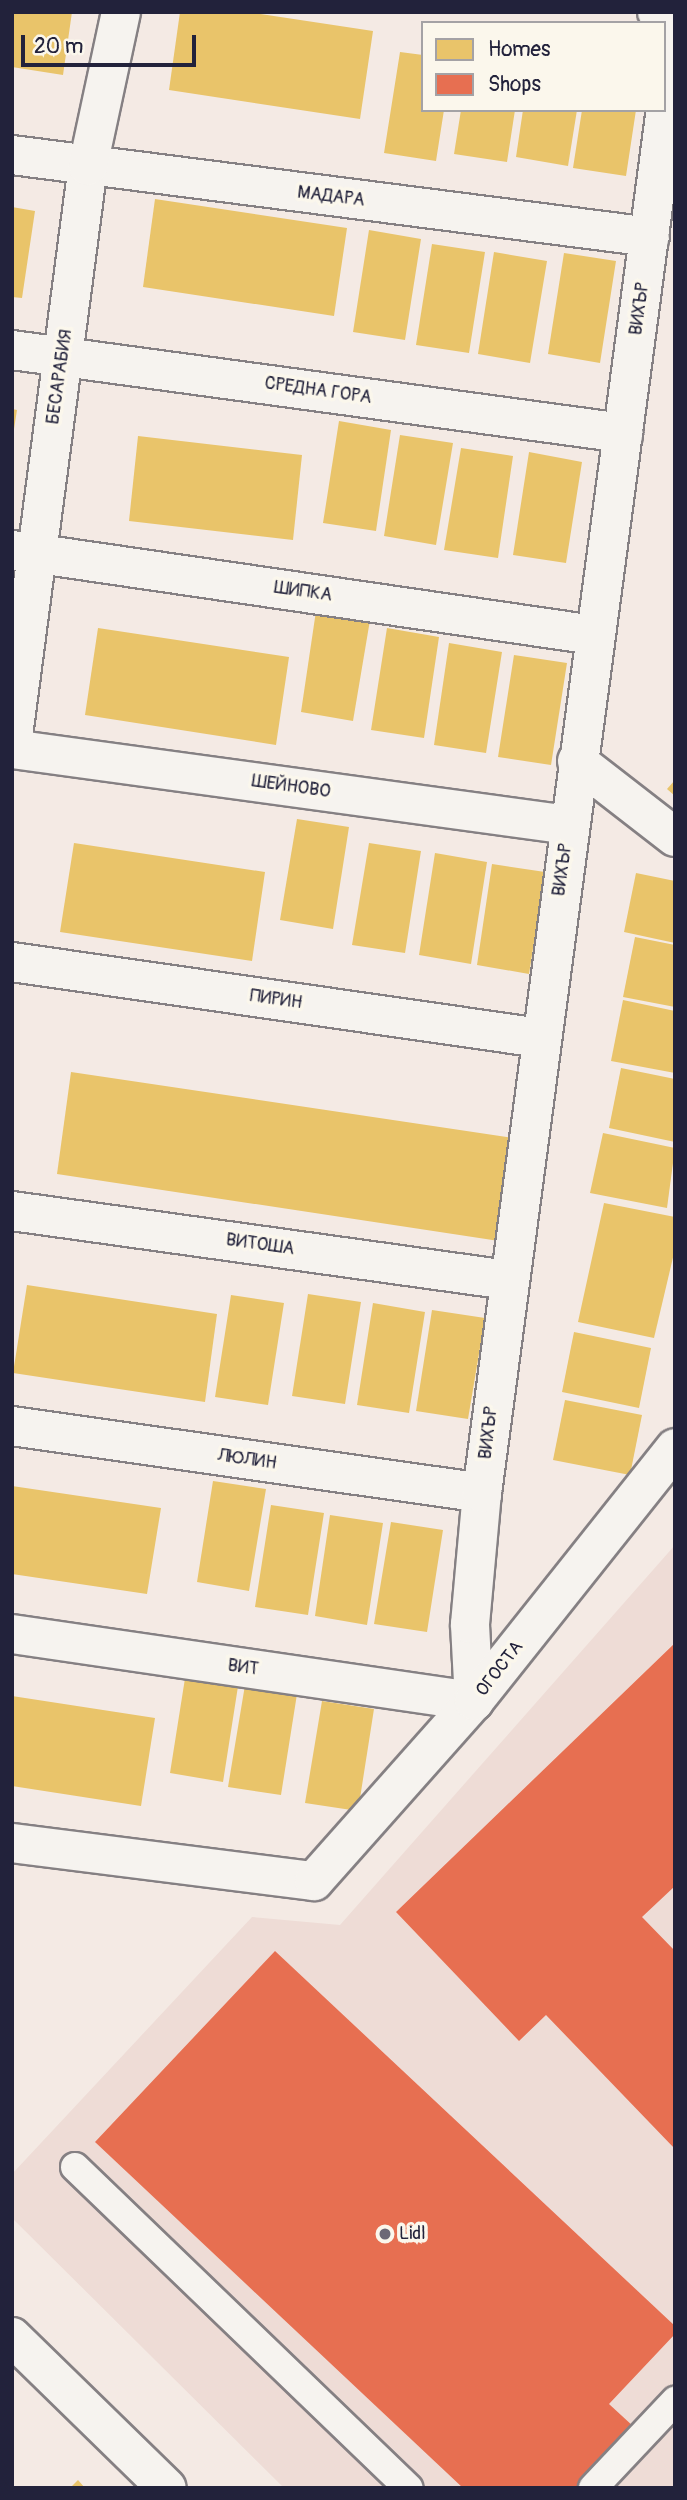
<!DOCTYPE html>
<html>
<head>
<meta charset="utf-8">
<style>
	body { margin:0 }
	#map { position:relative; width:687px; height:2500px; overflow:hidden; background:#f4eae4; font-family:Pangolin,sans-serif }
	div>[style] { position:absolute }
	.built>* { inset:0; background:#eedcd6 }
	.homes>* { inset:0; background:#e9c46a }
	.shops>* { inset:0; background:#e76f51 }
	.roads { filter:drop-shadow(2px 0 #858083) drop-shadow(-2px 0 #858083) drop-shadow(0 2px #858083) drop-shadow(0 -2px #858083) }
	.lane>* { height:28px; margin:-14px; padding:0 14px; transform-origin:14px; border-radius:14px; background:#f6f3ef }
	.street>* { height:38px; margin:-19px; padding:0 19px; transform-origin:19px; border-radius:19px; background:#f6f3ef }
	.dots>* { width:19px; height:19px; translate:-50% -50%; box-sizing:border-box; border:4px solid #fbf7ec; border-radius:50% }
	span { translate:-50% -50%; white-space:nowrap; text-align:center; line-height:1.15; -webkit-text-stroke:7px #fbf7ec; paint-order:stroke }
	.street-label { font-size:18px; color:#22223b }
	.poi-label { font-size:18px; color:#22223b }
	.left { translate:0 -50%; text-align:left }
	.frame { position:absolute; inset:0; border:14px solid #22223b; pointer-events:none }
	.legend { position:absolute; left:421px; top:21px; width:245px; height:91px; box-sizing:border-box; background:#fbf7ec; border:2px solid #a4a2a5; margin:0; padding:9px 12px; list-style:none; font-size:21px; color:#22223b }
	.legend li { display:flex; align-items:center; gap:14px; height:35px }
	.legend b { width:35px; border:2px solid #a4a2a5 }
	.scale { position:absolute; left:21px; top:35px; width:175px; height:32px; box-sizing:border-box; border:4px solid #22223b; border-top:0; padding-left:9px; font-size:21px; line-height:24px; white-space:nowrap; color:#22223b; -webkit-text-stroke:5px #fbf7ec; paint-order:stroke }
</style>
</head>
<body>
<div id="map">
	<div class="built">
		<div style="clip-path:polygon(675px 1545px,675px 2488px,284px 2488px,12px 2218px,12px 2174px,252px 1917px,340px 1925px)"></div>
	</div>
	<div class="homes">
		<div style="clip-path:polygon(12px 12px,72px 12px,63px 75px,12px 67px)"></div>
		<div style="clip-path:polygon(180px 12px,247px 12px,373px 31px,360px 119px,169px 90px)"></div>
		<div style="clip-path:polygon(400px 52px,423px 55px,423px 110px,444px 110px,436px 161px,384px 153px)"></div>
		<div style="clip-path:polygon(461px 110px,515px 110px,507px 162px,454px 154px)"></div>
		<div style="clip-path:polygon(523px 110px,577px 110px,568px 166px,516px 157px)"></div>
		<div style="clip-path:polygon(582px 110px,636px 110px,626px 176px,573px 168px)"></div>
		<div style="clip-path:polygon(155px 199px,347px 228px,334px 316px,143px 287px)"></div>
		<div style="clip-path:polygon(12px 207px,35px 211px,22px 298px,12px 297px)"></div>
		<div style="clip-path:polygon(369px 230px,421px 239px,405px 340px,353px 332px)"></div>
		<div style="clip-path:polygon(432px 244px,485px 252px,469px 353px,416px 345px)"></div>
		<div style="clip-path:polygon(494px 252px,547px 261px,530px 363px,478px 354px)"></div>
		<div style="clip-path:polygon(564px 253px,616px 261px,600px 363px,548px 354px)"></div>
		<div style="clip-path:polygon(12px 409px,17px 410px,14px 429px,12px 429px)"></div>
		<div style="clip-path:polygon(339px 421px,391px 430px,376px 531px,323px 523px)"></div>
		<div style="clip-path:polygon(400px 435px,453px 443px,436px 545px,384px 536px)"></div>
		<div style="clip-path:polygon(138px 436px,302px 455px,293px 540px,129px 521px)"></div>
		<div style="clip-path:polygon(461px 448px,513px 456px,498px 558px,444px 550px)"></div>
		<div style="clip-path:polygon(529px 452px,582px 462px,566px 563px,513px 555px)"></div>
		<div style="clip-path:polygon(316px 611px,370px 620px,353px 721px,301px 712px)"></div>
		<div style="clip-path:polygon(98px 628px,289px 657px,276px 745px,85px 715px)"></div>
		<div style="clip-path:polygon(387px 628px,439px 637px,424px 738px,371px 730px)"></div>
		<div style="clip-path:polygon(449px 643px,502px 652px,486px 753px,434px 745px)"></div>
		<div style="clip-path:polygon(514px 655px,567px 663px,551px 765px,498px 757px)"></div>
		<div style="clip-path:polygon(675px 780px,675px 796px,667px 789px)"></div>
		<div style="clip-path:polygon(297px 819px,349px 827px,333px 929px,280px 920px)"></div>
		<div style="clip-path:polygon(74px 843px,265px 872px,252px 961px,60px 932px)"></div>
		<div style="clip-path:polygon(369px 843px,421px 851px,405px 953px,352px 945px)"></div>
		<div style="clip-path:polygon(435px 853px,487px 862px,471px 964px,419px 955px)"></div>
		<div style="clip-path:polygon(492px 864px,545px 872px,529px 974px,477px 965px)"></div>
		<div style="clip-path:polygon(636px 873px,675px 881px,675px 943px,624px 932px)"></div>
		<div style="clip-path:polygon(635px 937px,675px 945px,675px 1007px,623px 997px)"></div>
		<div style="clip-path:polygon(623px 1000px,675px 1011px,675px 1073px,611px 1061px)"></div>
		<div style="clip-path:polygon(621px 1068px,675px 1079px,675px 1142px,609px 1128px)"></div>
		<div style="clip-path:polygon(71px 1072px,514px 1138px,499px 1241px,57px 1174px)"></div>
		<div style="clip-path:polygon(603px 1133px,675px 1148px,667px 1208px,590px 1193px)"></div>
		<div style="clip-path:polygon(604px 1203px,675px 1217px,675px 1249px,654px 1338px,578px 1322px)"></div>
		<div style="clip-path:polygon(27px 1285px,217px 1314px,205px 1402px,13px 1373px)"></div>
		<div style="clip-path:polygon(308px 1294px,361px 1302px,345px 1404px,292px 1396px)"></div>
		<div style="clip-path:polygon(231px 1295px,284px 1303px,268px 1405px,215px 1397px)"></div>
		<div style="clip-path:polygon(373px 1303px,425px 1312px,409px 1413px,357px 1405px)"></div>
		<div style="clip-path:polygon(432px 1310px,485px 1318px,468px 1419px,416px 1411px)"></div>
		<div style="clip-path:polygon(574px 1332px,651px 1348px,639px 1408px,562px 1392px)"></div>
		<div style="clip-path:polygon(565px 1400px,642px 1415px,630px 1475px,553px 1460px)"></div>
		<div style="clip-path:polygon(213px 1481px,266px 1489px,249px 1591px,197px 1582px)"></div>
		<div style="clip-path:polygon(12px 1486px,161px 1508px,147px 1594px,12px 1574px)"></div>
		<div style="clip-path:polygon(271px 1505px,324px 1513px,308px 1615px,255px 1607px)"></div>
		<div style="clip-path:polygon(330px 1515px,383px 1523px,367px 1625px,315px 1616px)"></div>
		<div style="clip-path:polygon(391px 1522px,443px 1530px,427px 1632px,374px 1624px)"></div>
		<div style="clip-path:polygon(186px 1672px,239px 1680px,223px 1782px,170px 1773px)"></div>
		<div style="clip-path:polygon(245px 1685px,297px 1694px,281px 1795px,228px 1787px)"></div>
		<div style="clip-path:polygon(12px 1696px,155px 1718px,141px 1806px,12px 1786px)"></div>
		<div style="clip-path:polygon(322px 1701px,374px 1709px,358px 1811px,305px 1803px)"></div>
		<div style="clip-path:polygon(78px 2480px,85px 2488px,70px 2488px)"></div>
	</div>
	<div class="shops">
		<div style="clip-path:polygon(675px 1643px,675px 1886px,642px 1917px,675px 1951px,675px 2149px,546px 2015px,519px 2041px,396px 1912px)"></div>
		<div style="clip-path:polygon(275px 1951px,675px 2326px,675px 2334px,609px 2404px,634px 2427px,577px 2488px,463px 2488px,95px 2142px)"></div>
	</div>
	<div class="roads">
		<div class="lane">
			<div style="left:75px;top:2167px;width:463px;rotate:43.9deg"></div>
			<div style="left:593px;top:2488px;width:120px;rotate:-46.7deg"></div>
		</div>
		<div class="street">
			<div style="left:657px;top:12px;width:18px;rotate:6deg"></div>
			<div style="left:12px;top:155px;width:643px;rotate:7.32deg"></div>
			<div style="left:12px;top:350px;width:617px;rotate:7.74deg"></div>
			<div style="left:12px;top:550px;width:588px;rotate:8.31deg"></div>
			<div style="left:12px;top:743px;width:582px;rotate:-82.5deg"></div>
			<div style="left:88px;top:166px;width:157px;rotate:-77.9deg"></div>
			<div style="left:12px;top:749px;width:562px;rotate:7.77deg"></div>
			<div style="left:577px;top:761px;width:124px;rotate:37.8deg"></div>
			<div style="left:12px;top:962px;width:533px;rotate:8.19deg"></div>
			<div style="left:12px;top:1211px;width:501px;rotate:7.92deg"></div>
			<div style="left:12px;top:1426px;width:475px;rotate:8.1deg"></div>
			<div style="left:12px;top:1634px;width:467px;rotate:8.3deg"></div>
			<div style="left:474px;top:1701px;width:77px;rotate:-93deg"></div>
			<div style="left:470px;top:1624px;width:132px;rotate:-84.8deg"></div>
			<div style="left:482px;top:1493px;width:1465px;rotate:-82.43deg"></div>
			<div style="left:12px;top:1843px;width:304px;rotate:7.2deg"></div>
			<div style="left:314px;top:1881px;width:241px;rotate:-48.4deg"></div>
			<div style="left:474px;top:1701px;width:323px;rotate:-51.5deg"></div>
			<div style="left:12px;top:2337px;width:216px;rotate:44.3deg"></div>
		</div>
	</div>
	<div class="dots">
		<div style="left:385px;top:2234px;background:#6c6876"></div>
	</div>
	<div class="street-label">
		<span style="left:331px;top:197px;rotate:7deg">МАДАРА</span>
		<span style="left:640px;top:309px;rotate:-82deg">ВИХЪР</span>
		<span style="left:60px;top:377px;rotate:-82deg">БЕСАРАБИЯ</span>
		<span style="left:318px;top:391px;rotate:8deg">СРЕДНА ГОРА</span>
		<span style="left:303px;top:592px;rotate:8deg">ШИПКА</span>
		<span style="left:291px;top:787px;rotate:8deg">ШЕЙНОВО</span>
		<span style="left:563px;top:870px;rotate:-82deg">ВИХЪР</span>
		<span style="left:276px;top:1000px;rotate:8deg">ПИРИН</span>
		<span style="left:260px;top:1245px;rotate:8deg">ВИТОША</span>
		<span style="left:489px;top:1433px;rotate:-83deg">ВИХЪР</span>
		<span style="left:247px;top:1460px;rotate:8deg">ЛЮЛИН</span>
		<span style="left:243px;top:1668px;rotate:8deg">ВИТ</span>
		<span style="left:500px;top:1669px;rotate:-52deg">ОГОСТА</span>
	</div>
	<div class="poi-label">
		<span class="left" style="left:399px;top:2234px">Lidl</span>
	</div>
	<div class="frame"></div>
	<ul class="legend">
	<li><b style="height:19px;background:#e9c46a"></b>Homes</li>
	<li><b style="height:19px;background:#e76f51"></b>Shops</li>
	</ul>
	<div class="scale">20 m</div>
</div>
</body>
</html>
